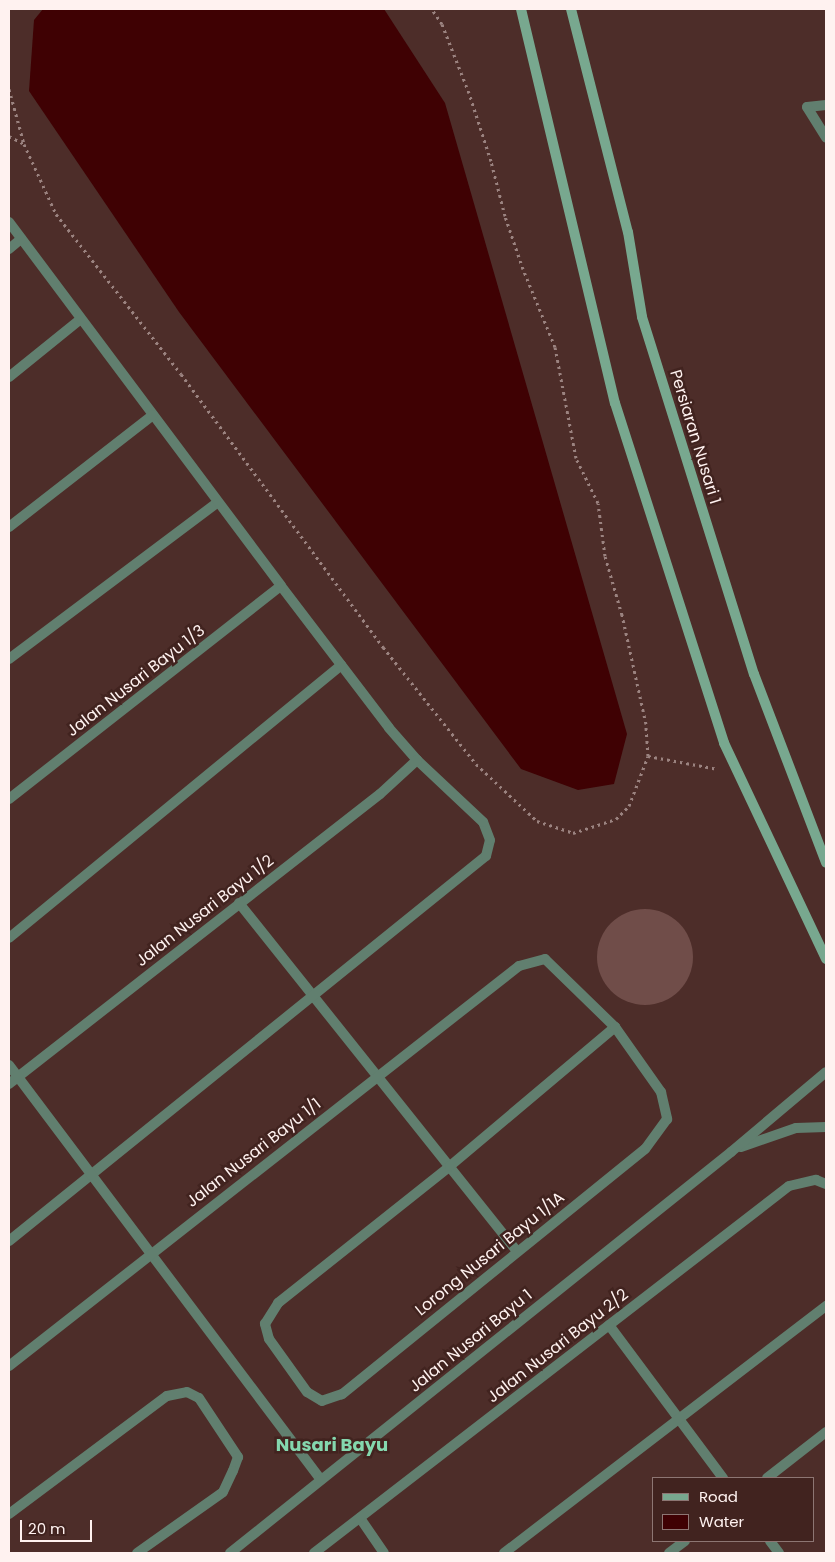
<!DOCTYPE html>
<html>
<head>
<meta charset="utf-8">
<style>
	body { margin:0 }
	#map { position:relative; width:835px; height:1562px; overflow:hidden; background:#4d2d29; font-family:Poppins,sans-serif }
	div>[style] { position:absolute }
	.water>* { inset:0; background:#3f0103 }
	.building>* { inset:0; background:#704d49 }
	.round { border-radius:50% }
	.path>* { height:3px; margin-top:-1.5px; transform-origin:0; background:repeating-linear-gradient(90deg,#9b8380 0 2.5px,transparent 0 6.5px) }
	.service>* { height:10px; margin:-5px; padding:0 5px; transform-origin:5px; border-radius:5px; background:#617f6f }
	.minor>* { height:10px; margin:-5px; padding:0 5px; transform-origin:5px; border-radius:5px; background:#617f6f }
	.secondary>* { height:10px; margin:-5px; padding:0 5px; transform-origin:5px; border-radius:5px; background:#78a88f }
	span { translate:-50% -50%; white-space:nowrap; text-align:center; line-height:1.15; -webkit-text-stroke:5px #41231f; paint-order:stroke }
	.street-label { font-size:16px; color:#fff2f0 }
	.neighbourhood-label { font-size:18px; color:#84d7ae; font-weight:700 }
	.frame { position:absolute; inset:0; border:10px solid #fff2f0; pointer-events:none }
	.legend { position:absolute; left:652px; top:1477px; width:162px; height:65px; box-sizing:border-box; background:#41231f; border:1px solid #8d7673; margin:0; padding:6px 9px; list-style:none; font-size:15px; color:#fff2f0 }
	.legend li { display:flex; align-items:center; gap:10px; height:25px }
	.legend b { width:25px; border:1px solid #8d7673 }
	.scale { position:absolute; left:20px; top:1520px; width:72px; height:22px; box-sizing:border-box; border:2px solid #fff2f0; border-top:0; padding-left:6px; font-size:15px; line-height:18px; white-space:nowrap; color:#fff2f0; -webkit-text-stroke:4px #41231f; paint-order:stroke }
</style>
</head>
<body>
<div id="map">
	<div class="water">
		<div style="clip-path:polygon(43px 9px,384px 9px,445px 103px,627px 734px,614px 784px,578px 790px,521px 769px,179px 312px,29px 91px,34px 20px)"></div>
	</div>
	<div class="building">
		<div class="round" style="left:597px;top:909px;width:96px;height:96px"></div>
	</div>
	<div class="path">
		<div style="left:9px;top:89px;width:57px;rotate:74.7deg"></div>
		<div style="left:24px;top:144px;width:77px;rotate:65.4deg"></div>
		<div style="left:56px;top:214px;width:203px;rotate:52deg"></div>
		<div style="left:181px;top:374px;width:340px;rotate:53.5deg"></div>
		<div style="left:383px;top:647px;width:149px;rotate:51.5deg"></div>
		<div style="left:476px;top:764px;width:83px;rotate:43.1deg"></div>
		<div style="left:537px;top:821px;width:38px;rotate:18deg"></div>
		<div style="left:573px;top:833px;width:45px;rotate:-18deg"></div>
		<div style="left:616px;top:819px;width:18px;rotate:-45deg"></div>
		<div style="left:629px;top:806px;width:53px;rotate:-69.2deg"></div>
		<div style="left:648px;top:756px;width:32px;rotate:-94deg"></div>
		<div style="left:646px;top:724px;width:112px;rotate:-102.4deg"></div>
		<div style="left:622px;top:615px;width:61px;rotate:-106.1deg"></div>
		<div style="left:605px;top:556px;width:53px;rotate:-97.5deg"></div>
		<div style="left:598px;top:503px;width:50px;rotate:-116.1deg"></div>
		<div style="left:576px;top:458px;width:113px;rotate:-100.7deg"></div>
		<div style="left:555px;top:347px;width:84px;rotate:-112.3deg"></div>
		<div style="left:523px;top:269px;width:56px;rotate:-108.8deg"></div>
		<div style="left:505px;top:216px;width:57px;rotate:-104.3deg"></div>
		<div style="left:491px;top:161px;width:71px;rotate:-107.9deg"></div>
		<div style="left:469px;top:93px;width:74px;rotate:-111.4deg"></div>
		<div style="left:442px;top:24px;width:18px;rotate:-124deg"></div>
		<div style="left:9px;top:136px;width:17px;rotate:28deg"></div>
		<div style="left:648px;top:756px;width:71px;rotate:10.5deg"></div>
	</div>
	<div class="service">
		<div style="left:826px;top:105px;width:19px;rotate:174deg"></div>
		<div style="left:807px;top:107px;width:36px;rotate:58deg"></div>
		<div style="left:9px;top:377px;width:92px;rotate:-38.9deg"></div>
		<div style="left:9px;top:659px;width:261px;rotate:-36.9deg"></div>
		<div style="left:239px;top:903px;width:445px;rotate:51.4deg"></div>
		<div style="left:9px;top:938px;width:430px;rotate:-39.4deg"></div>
		<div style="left:9px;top:1241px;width:613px;rotate:-38.91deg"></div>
		<div style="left:486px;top:856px;width:16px;rotate:-76deg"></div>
		<div style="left:490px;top:840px;width:19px;rotate:-111deg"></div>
		<div style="left:483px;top:822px;width:91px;rotate:-136.8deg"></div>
		<div style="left:609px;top:1325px;width:191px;rotate:53.3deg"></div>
		<div style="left:322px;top:1401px;width:17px;rotate:-149deg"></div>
		<div style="left:307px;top:1392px;width:65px;rotate:-125.6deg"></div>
		<div style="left:269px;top:1339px;width:16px;rotate:-105deg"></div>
		<div style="left:265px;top:1324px;width:25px;rotate:-58deg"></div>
		<div style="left:278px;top:1303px;width:220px;rotate:-38.5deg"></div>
		<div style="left:450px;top:1166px;width:216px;rotate:-40.1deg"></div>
		<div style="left:9px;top:1514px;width:197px;rotate:-36.8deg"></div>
		<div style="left:167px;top:1396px;width:20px;rotate:-11deg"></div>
		<div style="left:187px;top:1392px;width:13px;rotate:27deg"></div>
		<div style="left:199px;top:1398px;width:71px;rotate:56.5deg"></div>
		<div style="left:238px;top:1457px;width:15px;rotate:110deg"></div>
		<div style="left:770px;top:1541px;width:15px;rotate:53deg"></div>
		<div style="left:504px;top:1553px;width:406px;rotate:-37.5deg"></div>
	</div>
	<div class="minor">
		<div style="left:9px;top:222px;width:454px;rotate:53.2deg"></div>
		<div style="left:281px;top:586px;width:178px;rotate:52.7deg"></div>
		<div style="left:389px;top:728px;width:43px;rotate:48.8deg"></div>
		<div style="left:417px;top:760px;width:50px;rotate:137.4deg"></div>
		<div style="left:380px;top:794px;width:471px;rotate:142deg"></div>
		<div style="left:9px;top:249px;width:16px;rotate:-40deg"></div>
		<div style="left:9px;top:527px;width:182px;rotate:-37.9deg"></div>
		<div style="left:9px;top:799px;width:345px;rotate:-38.1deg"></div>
		<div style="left:9px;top:1065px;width:519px;rotate:53.06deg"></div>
		<div style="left:741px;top:1147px;width:58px;rotate:-19.1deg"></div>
		<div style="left:796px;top:1128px;width:30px;rotate:-2deg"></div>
		<div style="left:9px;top:1366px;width:648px;rotate:-38.11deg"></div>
		<div style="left:519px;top:966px;width:27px;rotate:-15deg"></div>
		<div style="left:545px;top:959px;width:98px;rotate:44.2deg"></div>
		<div style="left:615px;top:1027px;width:80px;rotate:54.7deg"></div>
		<div style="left:661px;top:1092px;width:28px;rotate:77deg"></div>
		<div style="left:667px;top:1119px;width:37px;rotate:126deg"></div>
		<div style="left:645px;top:1149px;width:390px;rotate:141deg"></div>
		<div style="left:342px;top:1394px;width:21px;rotate:161deg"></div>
		<div style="left:767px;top:1478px;width:75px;rotate:-37.9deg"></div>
		<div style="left:360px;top:1518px;width:42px;rotate:55.6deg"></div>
		<div style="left:137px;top:1553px;width:105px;rotate:-35.3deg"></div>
		<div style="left:223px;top:1492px;width:23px;rotate:-65deg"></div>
		<div style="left:230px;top:1553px;width:642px;rotate:-38.67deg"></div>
		<div style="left:731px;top:1152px;width:124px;rotate:-40.1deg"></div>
		<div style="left:314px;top:1553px;width:600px;rotate:-37.69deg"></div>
		<div style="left:789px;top:1186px;width:28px;rotate:-13deg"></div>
		<div style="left:816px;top:1180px;width:11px;rotate:22deg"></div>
		<div style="left:669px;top:1553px;width:20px;rotate:-37deg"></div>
	</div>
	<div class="secondary">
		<div style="left:521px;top:9px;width:405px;rotate:76.6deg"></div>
		<div style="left:615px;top:403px;width:357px;rotate:72.2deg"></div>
		<div style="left:724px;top:743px;width:239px;rotate:64.7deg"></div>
		<div style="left:571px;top:9px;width:230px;rotate:75.7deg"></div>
		<div style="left:628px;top:232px;width:86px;rotate:80.6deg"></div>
		<div style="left:642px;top:317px;width:374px;rotate:72.6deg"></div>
		<div style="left:754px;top:674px;width:202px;rotate:69.1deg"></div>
	</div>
	<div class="street-label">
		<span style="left:695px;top:437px;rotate:73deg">Persiaran Nusari 1</span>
		<span style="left:136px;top:681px;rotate:-38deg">Jalan Nusari Bayu 1/3</span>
		<span style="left:205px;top:911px;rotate:-38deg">Jalan Nusari Bayu 1/2</span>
		<span style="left:254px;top:1153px;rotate:-38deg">Jalan Nusari Bayu 1/1</span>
		<span style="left:490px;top:1254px;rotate:-39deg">Lorong Nusari Bayu 1/1A</span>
		<span style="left:471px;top:1341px;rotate:-39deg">Jalan Nusari Bayu 1</span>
		<span style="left:558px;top:1346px;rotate:-38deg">Jalan Nusari Bayu 2/2</span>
	</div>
	<div class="neighbourhood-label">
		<span style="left:332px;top:1445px">Nusari Bayu</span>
	</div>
	<div class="frame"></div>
	<ul class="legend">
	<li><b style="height:6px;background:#78a88f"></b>Road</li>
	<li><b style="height:14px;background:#3f0103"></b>Water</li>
	</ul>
	<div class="scale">20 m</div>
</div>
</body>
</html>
